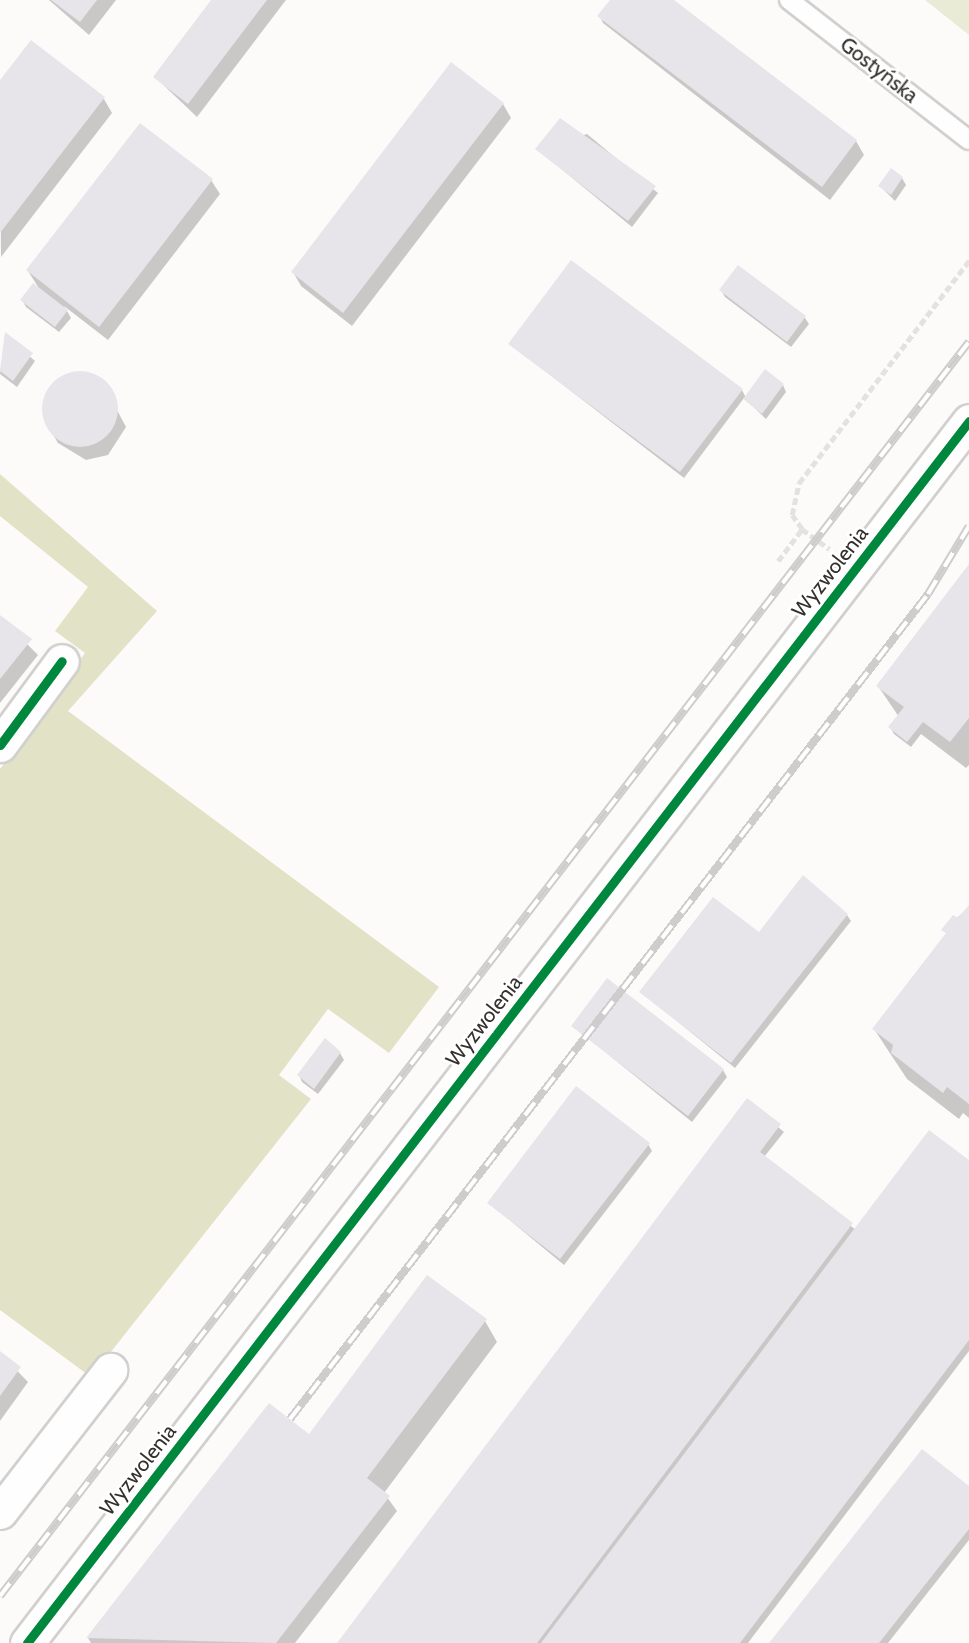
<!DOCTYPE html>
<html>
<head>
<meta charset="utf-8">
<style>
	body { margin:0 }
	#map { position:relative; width:969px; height:1643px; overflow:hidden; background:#fdfbf9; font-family:Cabin,sans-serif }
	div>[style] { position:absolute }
	.green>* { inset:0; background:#eaebd7 }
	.forest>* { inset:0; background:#e1e2c6 }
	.shadow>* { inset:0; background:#0003 }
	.building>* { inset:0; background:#e7e5ea }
	.round { border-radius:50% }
	.path>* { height:4.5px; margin-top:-2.25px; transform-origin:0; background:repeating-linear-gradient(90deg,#e3e2e1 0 7px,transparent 0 10.5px) }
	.roads { filter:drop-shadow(2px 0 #d2d0ce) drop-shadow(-2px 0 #d2d0ce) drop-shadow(0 2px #d2d0ce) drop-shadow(0 -2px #d2d0ce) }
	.service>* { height:18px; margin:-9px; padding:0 9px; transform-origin:9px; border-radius:9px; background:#fffefe }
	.minor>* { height:33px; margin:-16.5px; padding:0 16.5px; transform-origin:16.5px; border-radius:16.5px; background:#fffefe }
	.rail>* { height:8px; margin-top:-4px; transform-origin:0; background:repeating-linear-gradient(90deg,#fff 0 16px,#cecdcd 0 32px); box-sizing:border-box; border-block:2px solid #cecdcd }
	.cycleway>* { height:9px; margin:-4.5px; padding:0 4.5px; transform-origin:4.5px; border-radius:4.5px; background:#00873e }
	span { translate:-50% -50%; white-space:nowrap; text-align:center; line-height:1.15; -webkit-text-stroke:5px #fff; paint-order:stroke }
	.street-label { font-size:21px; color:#33302e }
</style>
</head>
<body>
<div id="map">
	<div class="green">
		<div style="clip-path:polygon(925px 0,969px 0,969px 35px)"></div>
	</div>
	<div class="forest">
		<div style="clip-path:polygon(0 474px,157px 611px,68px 711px,439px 987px,389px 1053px,328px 1009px,279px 1075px,311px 1099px,91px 1377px,0 1310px,0 769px,85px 653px,55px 631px,88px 587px,0 516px)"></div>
	</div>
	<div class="shadow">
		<div style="clip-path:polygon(49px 0,116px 0,89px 35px)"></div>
		<div style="clip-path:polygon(213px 0,286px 0,197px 117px,155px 77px)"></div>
		<div style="clip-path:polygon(612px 0,671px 0,856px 141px,864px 155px,830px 200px,603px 23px,600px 16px)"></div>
		<div style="clip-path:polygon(0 83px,104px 99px,112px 113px,1px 257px)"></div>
		<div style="clip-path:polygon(503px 104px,511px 118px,352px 326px,301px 286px,293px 272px)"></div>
		<div style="clip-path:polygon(587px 134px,658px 193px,632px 227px,537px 149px)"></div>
		<div style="clip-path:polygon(902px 178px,906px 185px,895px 201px,880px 186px)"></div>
		<div style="clip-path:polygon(211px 180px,220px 194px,108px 340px,64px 306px,71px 318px,59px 332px,26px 307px,22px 300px,40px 290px,28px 271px)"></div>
		<div style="clip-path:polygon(739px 267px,805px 318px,809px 324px,791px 347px,725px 297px,721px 290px)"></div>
		<div style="clip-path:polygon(5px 335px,35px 361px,17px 387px,0 374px)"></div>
		<div style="clip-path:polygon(510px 344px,742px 390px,746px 398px,783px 385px,786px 392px,766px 419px,744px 398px,684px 478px)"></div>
		<div style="clip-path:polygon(77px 372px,100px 378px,126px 427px,108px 455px,86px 460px,58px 443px,49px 428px,44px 405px,55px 383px)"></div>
		<div style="clip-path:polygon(969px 567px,969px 765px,966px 768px,921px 734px,911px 747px,894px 734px,890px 727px,899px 717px,878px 686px)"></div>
		<div style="clip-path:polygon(0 617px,38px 655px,0 703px)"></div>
		<div style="clip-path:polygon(969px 907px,969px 1118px,963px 1113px,959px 1119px,907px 1079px,874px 1029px,947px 935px,944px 930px)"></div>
		<div style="clip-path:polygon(847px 915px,851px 921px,735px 1068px,641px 992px,759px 934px)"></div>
		<div style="clip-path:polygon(573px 1026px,723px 1070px,727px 1077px,692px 1122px)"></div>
		<div style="clip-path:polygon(340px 1053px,344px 1060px,318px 1094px,302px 1082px,299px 1075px)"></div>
		<div style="clip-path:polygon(747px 1101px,784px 1132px,764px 1157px,856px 1230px,969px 1163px,969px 1351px,748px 1643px,339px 1643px)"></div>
		<div style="clip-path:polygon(648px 1144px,652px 1151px,564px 1265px,489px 1203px)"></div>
		<div style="clip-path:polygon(485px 1321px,497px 1342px,384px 1493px,397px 1511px,295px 1643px,91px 1643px,88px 1638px,270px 1406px,316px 1441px)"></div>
		<div style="clip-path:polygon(0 1353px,28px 1382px,0 1421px)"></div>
		<div style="clip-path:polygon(969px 1488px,969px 1540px,888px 1643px,771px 1643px)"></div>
	</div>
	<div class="building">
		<div style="clip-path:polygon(51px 0,97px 0,80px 22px)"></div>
		<div style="clip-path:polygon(211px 0,267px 0,188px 104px,153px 77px)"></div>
		<div style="clip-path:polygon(610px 0,674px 0,857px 140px,822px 187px,597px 16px)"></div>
		<div style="clip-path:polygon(31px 40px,105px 97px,0 233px,0 80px)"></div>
		<div style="clip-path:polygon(451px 62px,504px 103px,343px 313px,291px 272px)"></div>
		<div style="clip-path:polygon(560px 118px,656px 186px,628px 221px,535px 149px)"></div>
		<div style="clip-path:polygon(140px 123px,213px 179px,99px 327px,26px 270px)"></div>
		<div style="clip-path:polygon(891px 168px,903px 177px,891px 195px,878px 186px)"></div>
		<div style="clip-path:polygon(571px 260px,743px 389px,680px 472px,508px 344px)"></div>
		<div style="clip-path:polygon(738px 265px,806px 316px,787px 342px,719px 290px)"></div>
		<div style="clip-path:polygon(33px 283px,68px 310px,55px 327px,20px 300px)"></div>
		<div style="clip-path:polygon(5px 332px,33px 353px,13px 381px,0 371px)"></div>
		<div style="clip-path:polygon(765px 369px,784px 384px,762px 414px,743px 399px)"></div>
		<div class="round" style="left:42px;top:371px;width:76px;height:76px"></div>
		<div style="clip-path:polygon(969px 564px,969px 718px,950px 742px,923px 722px,907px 742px,888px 727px,904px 707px,876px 686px)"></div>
		<div style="clip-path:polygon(0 615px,32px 639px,0 679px)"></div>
		<div style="clip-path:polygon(803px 875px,848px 914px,731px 1063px,639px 992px,713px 897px,759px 932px)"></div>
		<div style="clip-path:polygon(969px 905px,969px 1104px,947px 1087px,943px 1093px,891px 1053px,893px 1045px,872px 1029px,946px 933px,941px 930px,953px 915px,958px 918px)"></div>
		<div style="clip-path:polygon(607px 978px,724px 1069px,688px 1116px,571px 1026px)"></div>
		<div style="clip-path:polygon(325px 1038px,341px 1052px,314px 1089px,297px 1075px)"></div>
		<div style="clip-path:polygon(576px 1086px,650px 1143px,560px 1259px,487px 1203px)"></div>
		<div style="clip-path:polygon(747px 1098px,781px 1124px,760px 1152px,853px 1223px,537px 1643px,337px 1643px)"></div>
		<div style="clip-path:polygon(929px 1130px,969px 1160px,969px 1340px,740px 1643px,541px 1643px)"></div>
		<div style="clip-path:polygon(427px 1275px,487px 1319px,367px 1478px,390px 1496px,276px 1643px,86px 1638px,269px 1403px,309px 1434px)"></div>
		<div style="clip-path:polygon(0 1351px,21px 1367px,0 1396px)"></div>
		<div style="clip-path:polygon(922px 1449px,969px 1486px,969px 1529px,879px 1643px,769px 1643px)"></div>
	</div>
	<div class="path">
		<div style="left:802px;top:529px;width:17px;rotate:-126deg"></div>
		<div style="left:792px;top:515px;width:33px;rotate:-78deg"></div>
		<div style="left:799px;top:483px;width:280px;rotate:-52.6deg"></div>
		<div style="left:778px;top:561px;width:40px;rotate:-53deg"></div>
		<div style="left:802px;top:529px;width:34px;rotate:36deg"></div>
	</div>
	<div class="roads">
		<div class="service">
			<div style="left:789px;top:0;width:228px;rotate:37.9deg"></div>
		</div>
		<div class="minor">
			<div style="left:0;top:745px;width:104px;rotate:-53.6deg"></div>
			<div style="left:0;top:1512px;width:180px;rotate:-52.2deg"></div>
			<div style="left:27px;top:1643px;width:1543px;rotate:-52.37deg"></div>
		</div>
	</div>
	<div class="rail">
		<div style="left:290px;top:1419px;width:1043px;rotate:-52.28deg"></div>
		<div style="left:928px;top:594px;width:79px;rotate:-58.9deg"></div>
		<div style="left:0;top:1596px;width:1585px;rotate:-52.31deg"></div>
	</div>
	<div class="cycleway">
		<div style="left:0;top:745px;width:104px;rotate:-53.6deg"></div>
		<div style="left:27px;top:1643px;width:1543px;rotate:-52.37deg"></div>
	</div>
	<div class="street-label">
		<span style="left:879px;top:70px;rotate:38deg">Gostyńska</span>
		<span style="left:830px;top:572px;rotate:-52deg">Wyzwolenia</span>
		<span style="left:484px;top:1021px;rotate:-52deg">Wyzwolenia</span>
		<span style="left:138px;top:1470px;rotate:-52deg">Wyzwolenia</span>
	</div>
</div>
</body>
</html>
